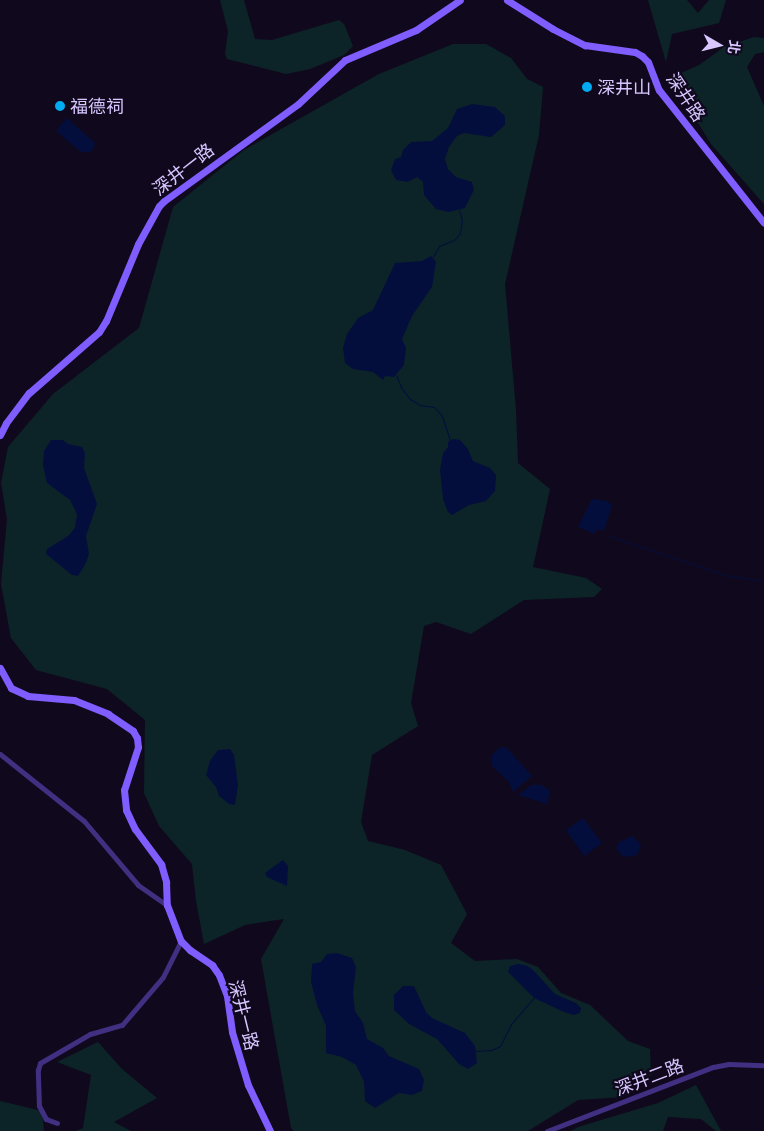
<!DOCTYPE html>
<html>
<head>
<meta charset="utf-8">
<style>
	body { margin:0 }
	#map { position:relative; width:764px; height:1131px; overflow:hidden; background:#10091d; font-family:"Golos Text","Noto Sans TC",sans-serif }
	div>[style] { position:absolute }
	.green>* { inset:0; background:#0c2428 }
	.water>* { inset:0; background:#040e3c }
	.stream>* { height:1px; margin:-0.5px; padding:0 0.5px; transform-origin:0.5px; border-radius:0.5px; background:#040e3c }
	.street>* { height:5px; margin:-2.5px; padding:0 2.5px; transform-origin:2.5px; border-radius:2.5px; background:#412f82 }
	.secondary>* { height:7px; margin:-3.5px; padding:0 3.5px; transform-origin:3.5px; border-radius:3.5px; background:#7f5dff }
	.dots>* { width:14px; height:14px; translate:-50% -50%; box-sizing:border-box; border:2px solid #10091d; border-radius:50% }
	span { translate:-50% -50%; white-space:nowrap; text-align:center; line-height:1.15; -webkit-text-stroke:4.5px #10091d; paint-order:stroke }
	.poi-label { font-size:18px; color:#d7c6ff }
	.left { translate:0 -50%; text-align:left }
	.street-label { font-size:18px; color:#d7c6ff }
	.north { position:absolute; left:694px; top:20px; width:50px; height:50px; -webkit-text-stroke:4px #10091d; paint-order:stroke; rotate:98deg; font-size:14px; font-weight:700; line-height:20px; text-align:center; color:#d7c6ff }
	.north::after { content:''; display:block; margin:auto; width:18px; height:22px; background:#d7c6ff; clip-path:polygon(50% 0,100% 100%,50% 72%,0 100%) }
</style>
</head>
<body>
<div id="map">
	<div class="green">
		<div style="clip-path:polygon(220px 0,244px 0,255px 39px,272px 40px,339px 20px,344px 24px,353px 46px,344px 55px,310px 69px,286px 74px,227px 59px,225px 54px,228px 31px)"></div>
		<div style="clip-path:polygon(648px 0,687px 0,698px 13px,709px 0,726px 0,719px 23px,672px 34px,666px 62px)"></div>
		<div style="clip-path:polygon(754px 37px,764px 38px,764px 52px,755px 54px,747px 67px,764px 106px,764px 204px,711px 144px,670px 78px,699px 65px,724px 47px)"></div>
		<div style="clip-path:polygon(453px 44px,486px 44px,511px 58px,527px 79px,543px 87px,539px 135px,505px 284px,516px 410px,518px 463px,550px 489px,533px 567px,586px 578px,602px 589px,594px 597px,524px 600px,471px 634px,436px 622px,424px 626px,411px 703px,418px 726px,372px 755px,361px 822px,368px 841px,405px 850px,441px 865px,467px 914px,451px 943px,475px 961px,517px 959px,538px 967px,561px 993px,590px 1005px,628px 1041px,650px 1049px,651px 1075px,623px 1097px,578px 1100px,528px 1131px,294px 1131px,291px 1128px,261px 959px,284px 919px,245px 925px,204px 944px,196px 901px,192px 864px,159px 826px,144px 793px,145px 720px,107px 689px,36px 670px,11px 638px,1px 584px,7px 519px,1px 483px,8px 447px,53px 394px,139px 328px,173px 207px,244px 150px,379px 74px)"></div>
		<div style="clip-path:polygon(98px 1042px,122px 1069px,157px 1098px,114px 1122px,131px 1131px,76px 1131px,83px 1128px,91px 1075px,57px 1062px)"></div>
		<div style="clip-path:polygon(696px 1085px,721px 1131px,716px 1131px,701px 1119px,668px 1117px,663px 1131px,571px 1131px,578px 1127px,658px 1103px)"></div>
		<div style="clip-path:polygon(0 1101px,42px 1111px,44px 1131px,0 1131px)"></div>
	</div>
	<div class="water">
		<div style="clip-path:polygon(472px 104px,495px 107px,505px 116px,505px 125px,491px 137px,464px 133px,457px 136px,449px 147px,445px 159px,448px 169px,456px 177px,472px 182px,474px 190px,465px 208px,449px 212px,436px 209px,424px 195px,423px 182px,417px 177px,408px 182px,396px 180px,391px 170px,395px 159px,401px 157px,403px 150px,411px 142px,432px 141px,448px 128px,457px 109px)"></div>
		<div style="clip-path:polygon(67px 118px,95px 143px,94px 148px,90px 152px,81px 152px,57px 132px,57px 129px)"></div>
		<div style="clip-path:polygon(431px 256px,436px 262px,432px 287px,412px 316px,402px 339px,406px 348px,404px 365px,394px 377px,385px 376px,383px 380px,373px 372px,353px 369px,345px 363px,343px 348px,347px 334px,358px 318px,373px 310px,395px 263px,422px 261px)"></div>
		<div style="clip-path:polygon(453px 439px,460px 440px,468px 449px,473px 461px,490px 468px,496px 475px,495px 491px,486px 501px,469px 505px,452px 515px,448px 512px,443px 499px,440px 470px,443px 453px,448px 447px,448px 442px)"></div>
		<div style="clip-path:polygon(51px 440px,63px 440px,68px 444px,82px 447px,85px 453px,84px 468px,97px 504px,86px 536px,89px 554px,86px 563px,78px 576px,72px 575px,46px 554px,47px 549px,68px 536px,75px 528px,77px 514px,70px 500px,47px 483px,43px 465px,44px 451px)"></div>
		<div style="clip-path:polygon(592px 499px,607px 501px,612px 505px,604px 531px,597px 529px,595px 534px,578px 527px)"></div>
		<div style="clip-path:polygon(506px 747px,532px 776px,513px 792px,509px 782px,492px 766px,492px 755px,499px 748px)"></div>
		<div style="clip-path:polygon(230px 749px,234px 755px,238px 785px,235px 805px,229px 804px,219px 796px,216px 787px,206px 775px,210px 761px,218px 750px)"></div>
		<div style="clip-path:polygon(531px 785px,542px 785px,550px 791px,547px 804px,518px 795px)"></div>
		<div style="clip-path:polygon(583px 818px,602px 843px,584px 856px,566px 830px)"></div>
		<div style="clip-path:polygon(633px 836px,641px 845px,637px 855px,623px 857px,616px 848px,619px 842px)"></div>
		<div style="clip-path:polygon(283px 860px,288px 866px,287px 886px,267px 877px,265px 873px)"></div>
		<div style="clip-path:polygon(337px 953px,352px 958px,356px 967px,353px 993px,355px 1011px,363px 1023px,367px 1039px,383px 1048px,389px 1056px,419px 1069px,424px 1080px,422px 1091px,412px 1095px,399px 1093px,375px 1108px,365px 1101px,364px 1082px,356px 1065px,342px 1057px,326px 1053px,326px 1026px,317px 1005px,311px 982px,312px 964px,321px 962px,327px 954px)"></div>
		<div style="clip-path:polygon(518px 964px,528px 966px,534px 971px,555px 994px,576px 1003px,581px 1008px,580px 1013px,574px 1015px,564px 1012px,534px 998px,508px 972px,510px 966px)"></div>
		<div style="clip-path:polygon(403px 986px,414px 986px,426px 1012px,432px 1018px,465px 1033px,475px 1046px,477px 1063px,468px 1069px,459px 1064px,437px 1039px,409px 1024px,394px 1010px,394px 995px)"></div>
	</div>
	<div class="stream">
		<div style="left:433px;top:257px;width:13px;rotate:-61deg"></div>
		<div style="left:439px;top:246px;width:16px;rotate:-22deg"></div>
		<div style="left:454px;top:240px;width:9px;rotate:-49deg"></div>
		<div style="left:460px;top:233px;width:12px;rotate:-81deg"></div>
		<div style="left:462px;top:221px;width:11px;rotate:-105deg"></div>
		<div style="left:396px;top:375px;width:15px;rotate:67deg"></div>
		<div style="left:402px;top:389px;width:13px;rotate:51deg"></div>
		<div style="left:410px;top:399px;width:12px;rotate:31deg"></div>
		<div style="left:420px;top:405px;width:14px;rotate:8deg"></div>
		<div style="left:434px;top:407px;width:12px;rotate:48deg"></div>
		<div style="left:442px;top:416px;width:26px;rotate:72deg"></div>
		<div style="left:609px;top:536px;width:122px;rotate:18.6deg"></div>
		<div style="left:725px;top:575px;width:39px;rotate:9deg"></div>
		<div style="left:760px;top:989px;width:4px;rotate:-27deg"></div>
		<div style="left:475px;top:1051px;width:16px;rotate:-4deg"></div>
		<div style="left:491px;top:1050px;width:10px;rotate:-24deg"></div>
		<div style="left:500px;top:1046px;width:25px;rotate:-63deg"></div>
		<div style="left:511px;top:1024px;width:35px;rotate:-49deg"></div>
	</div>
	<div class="street">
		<div style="left:0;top:754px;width:107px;rotate:38.6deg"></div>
		<div style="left:84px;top:821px;width:84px;rotate:49.8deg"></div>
		<div style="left:138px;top:885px;width:35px;rotate:35deg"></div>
		<div style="left:57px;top:1123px;width:12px;rotate:-160deg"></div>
		<div style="left:46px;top:1119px;width:15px;rotate:-118deg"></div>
		<div style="left:39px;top:1106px;width:36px;rotate:-92deg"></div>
		<div style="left:38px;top:1070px;width:7px;rotate:-74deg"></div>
		<div style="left:40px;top:1063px;width:58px;rotate:-30.1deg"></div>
		<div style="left:90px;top:1034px;width:33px;rotate:-16deg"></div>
		<div style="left:122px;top:1025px;width:63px;rotate:-49.5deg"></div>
		<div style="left:163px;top:977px;width:40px;rotate:-63.4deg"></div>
		<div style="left:547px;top:1131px;width:178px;rotate:-21.1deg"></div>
		<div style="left:713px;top:1067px;width:16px;rotate:-11deg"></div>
		<div style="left:729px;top:1064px;width:35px;rotate:2deg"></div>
	</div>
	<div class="secondary">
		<div style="left:507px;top:0;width:54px;rotate:32.2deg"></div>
		<div style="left:553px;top:29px;width:36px;rotate:27deg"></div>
		<div style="left:585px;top:45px;width:50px;rotate:8deg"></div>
		<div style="left:635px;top:52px;width:8px;rotate:30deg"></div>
		<div style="left:642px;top:56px;width:8px;rotate:45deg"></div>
		<div style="left:648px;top:62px;width:30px;rotate:69deg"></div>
		<div style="left:659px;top:90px;width:169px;rotate:51.7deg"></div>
		<div style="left:0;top:435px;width:13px;rotate:-63deg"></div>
		<div style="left:6px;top:423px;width:38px;rotate:-53deg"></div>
		<div style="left:29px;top:393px;width:93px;rotate:-41.1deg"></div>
		<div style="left:99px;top:332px;width:13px;rotate:-58deg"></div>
		<div style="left:106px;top:321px;width:83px;rotate:-67.4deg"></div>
		<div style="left:138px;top:244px;width:43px;rotate:-61.1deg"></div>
		<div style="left:159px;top:206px;width:7px;rotate:-45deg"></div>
		<div style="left:164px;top:201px;width:165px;rotate:-35.9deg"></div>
		<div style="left:298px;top:104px;width:64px;rotate:-43.1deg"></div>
		<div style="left:345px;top:60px;width:77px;rotate:-22.9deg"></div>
		<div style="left:416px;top:30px;width:53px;rotate:-34.3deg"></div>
		<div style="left:0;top:668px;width:23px;rotate:61deg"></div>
		<div style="left:11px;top:688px;width:19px;rotate:25deg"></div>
		<div style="left:28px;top:696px;width:46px;rotate:5deg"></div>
		<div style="left:74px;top:700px;width:37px;rotate:22deg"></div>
		<div style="left:108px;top:714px;width:30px;rotate:34deg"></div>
		<div style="left:133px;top:731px;width:8px;rotate:60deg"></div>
		<div style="left:137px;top:738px;width:9px;rotate:84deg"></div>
		<div style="left:138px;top:747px;width:45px;rotate:108deg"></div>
		<div style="left:124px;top:790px;width:20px;rotate:84deg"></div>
		<div style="left:126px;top:810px;width:21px;rotate:65deg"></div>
		<div style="left:135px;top:829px;width:44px;rotate:53.4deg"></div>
		<div style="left:161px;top:864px;width:19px;rotate:74deg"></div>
		<div style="left:166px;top:882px;width:23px;rotate:88deg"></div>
		<div style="left:167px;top:905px;width:39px;rotate:69deg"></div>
		<div style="left:181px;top:941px;width:13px;rotate:45deg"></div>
		<div style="left:190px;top:950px;width:27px;rotate:34deg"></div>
		<div style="left:212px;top:965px;width:12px;rotate:55deg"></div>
		<div style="left:219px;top:975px;width:22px;rotate:69deg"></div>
		<div style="left:227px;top:996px;width:36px;rotate:82deg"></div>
		<div style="left:232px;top:1032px;width:55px;rotate:73.2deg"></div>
		<div style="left:248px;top:1085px;width:51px;rotate:64.4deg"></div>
	</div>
	<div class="dots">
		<div style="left:587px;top:87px;background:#00acf1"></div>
		<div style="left:60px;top:106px;background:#00acf1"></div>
	</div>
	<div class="poi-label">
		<span class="left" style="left:597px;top:87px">深井山</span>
		<span class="left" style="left:70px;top:106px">福德祠</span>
	</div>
	<div class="street-label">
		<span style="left:686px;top:97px;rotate:56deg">深井路</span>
		<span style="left:183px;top:169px;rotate:-38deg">深井一路</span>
		<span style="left:244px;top:1015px;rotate:76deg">深井一路</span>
		<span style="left:649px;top:1077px;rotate:-21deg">深井二路</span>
	</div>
	<div class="north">北</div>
</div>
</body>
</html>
